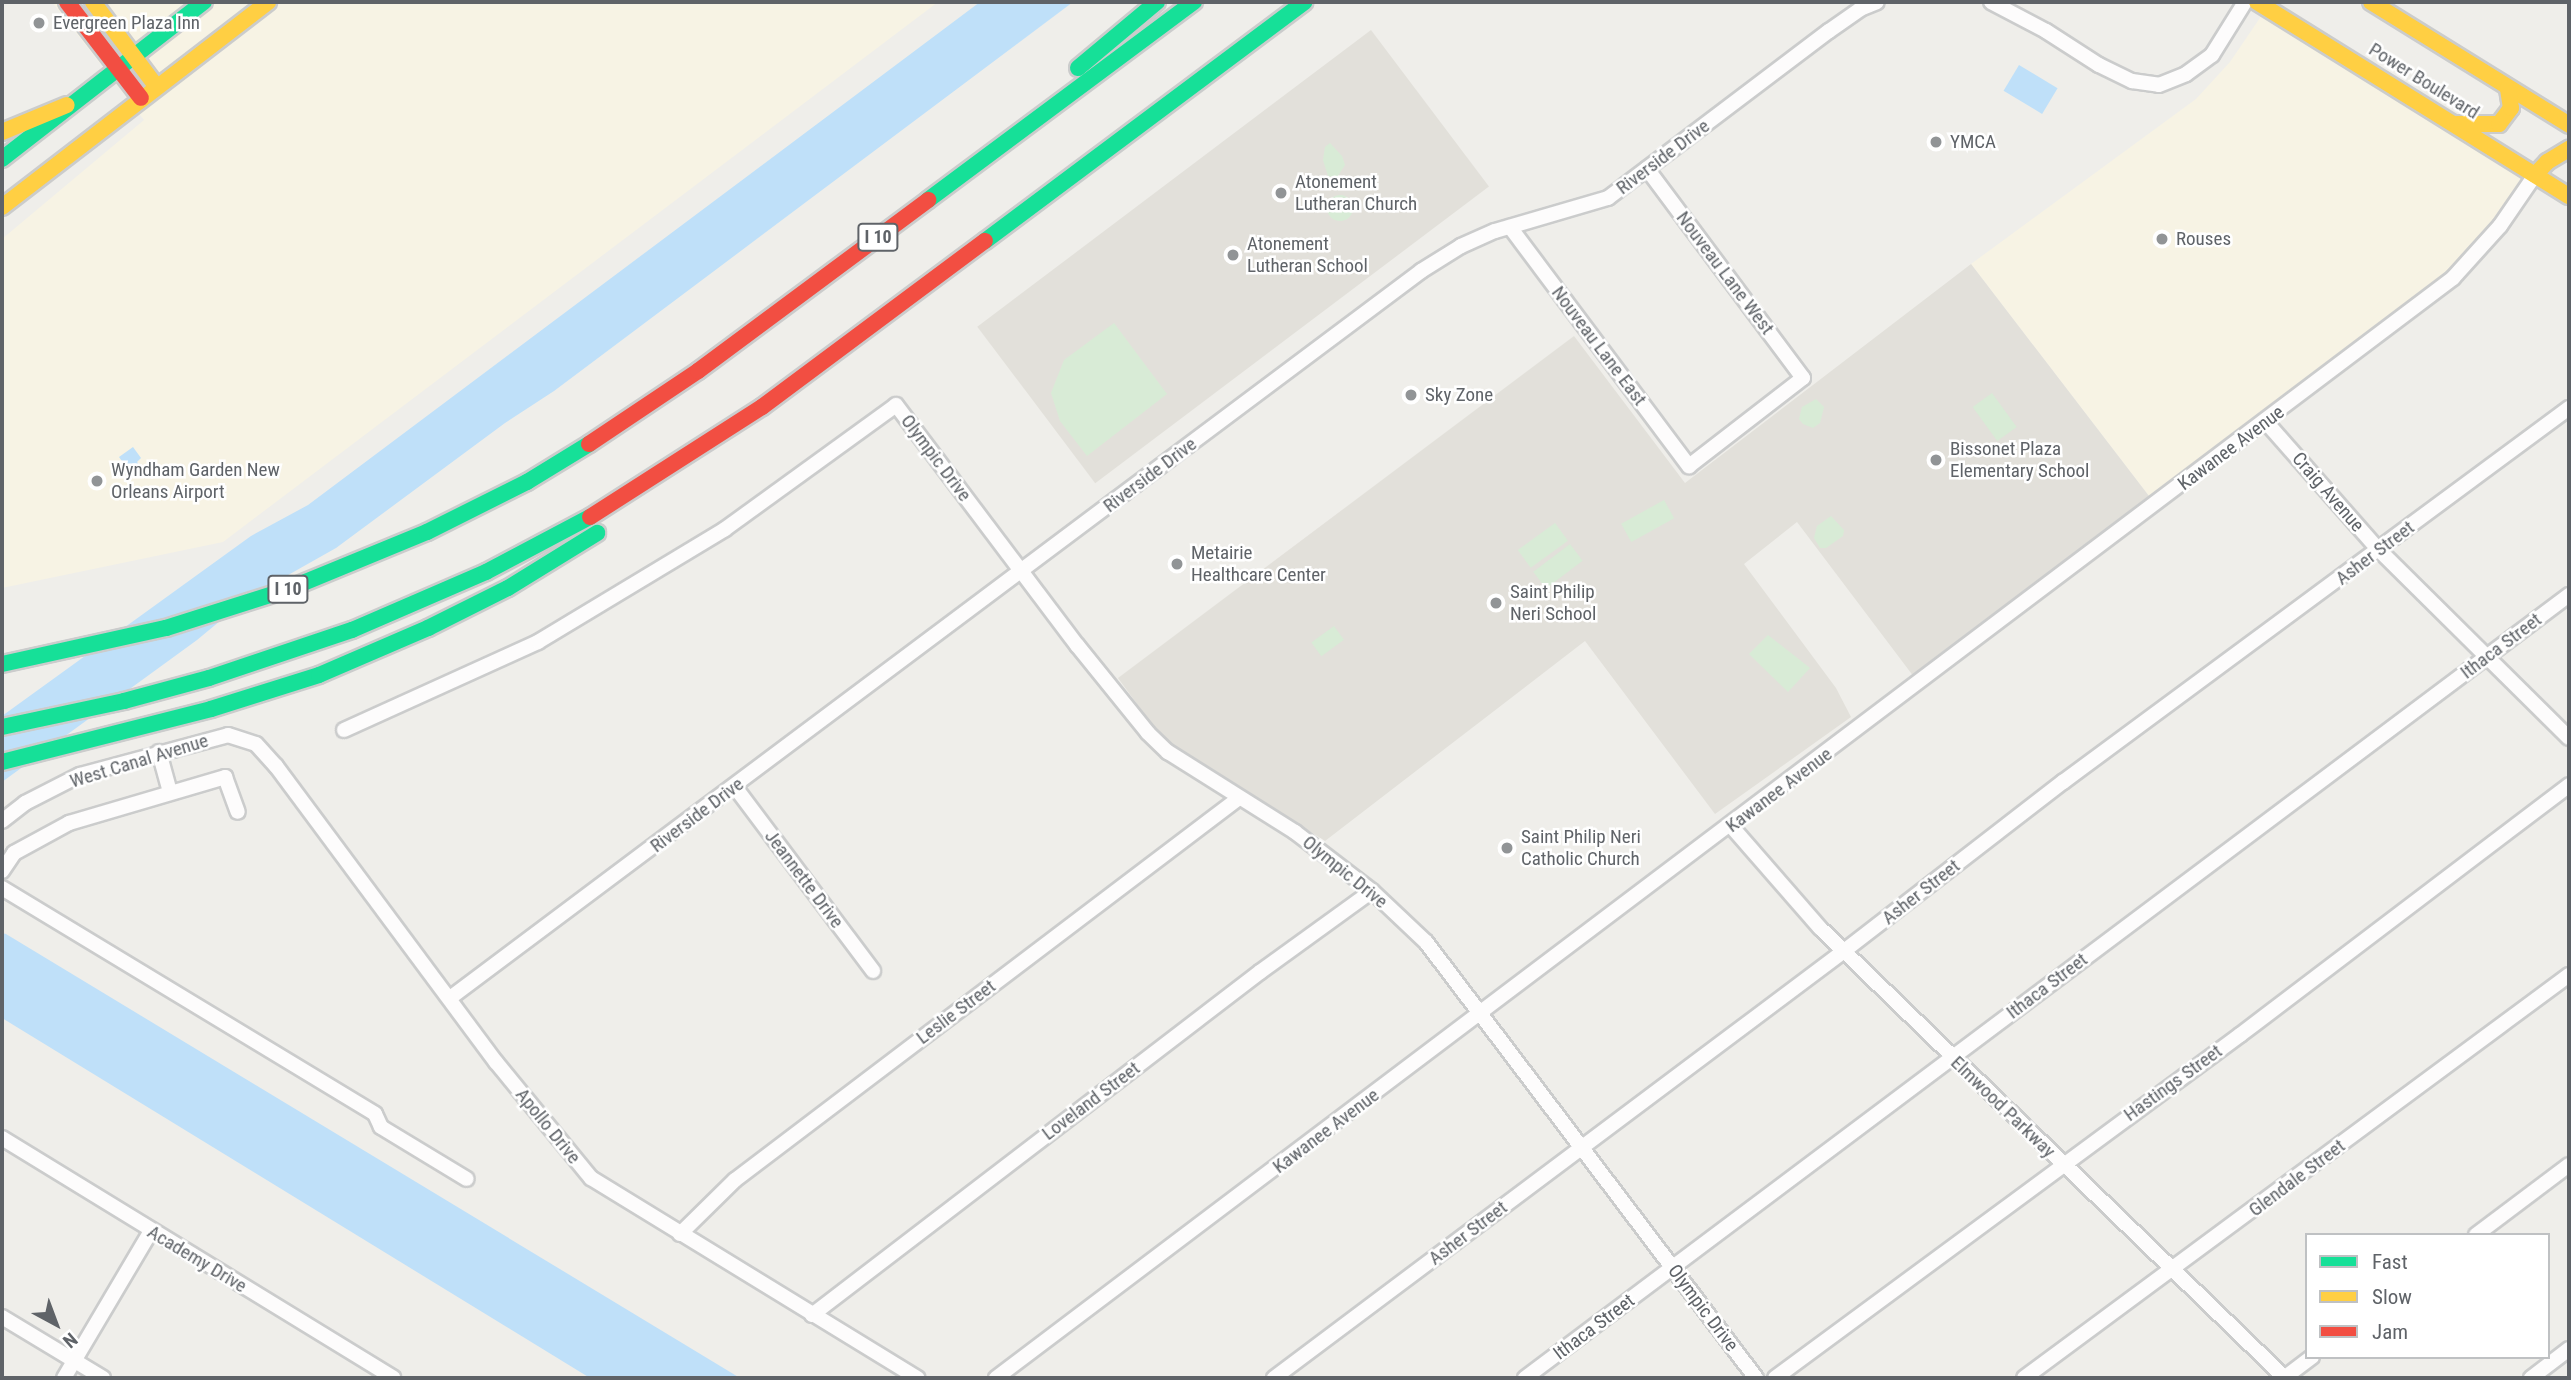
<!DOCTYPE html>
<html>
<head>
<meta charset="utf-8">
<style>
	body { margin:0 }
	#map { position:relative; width:2571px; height:1380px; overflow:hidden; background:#efeeea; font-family:"Roboto Condensed",sans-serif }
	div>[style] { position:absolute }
	.commercial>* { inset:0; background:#f7f3e4 }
	.education>* { inset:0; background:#e2e0da; transform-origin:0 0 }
	.green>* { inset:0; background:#d8ebd6; transform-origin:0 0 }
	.round { border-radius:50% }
	.water>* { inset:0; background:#bfe0f9; transform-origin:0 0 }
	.roads { filter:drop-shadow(2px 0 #cbcccc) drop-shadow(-2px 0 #cbcccc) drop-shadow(0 2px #cbcccc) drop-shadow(0 -2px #cbcccc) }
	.street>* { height:14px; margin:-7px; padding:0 7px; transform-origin:7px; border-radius:7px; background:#fdfcfc }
	.fast>* { height:16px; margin:-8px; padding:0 8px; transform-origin:8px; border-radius:8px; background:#16e098 }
	.slow>* { height:16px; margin:-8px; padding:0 8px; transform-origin:8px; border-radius:8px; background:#ffcf43 }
	.jam>* { height:16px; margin:-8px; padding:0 8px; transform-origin:8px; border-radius:8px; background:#f24e42 }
	.dots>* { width:19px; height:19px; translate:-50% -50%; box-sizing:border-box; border:4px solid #fff; border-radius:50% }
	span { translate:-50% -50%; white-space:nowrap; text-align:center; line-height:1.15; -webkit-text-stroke:5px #fff; paint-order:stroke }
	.shield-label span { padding:2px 5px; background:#fff; border:2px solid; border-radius:5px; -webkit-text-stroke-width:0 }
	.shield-label { font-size:18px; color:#5f6368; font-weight:700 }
	.poi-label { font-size:19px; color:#5f6368 }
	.left { translate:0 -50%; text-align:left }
	.street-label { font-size:19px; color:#5f6368 }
	.frame { position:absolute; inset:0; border:4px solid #5f6368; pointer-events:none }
	.legend { position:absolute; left:2305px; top:1233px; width:245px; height:126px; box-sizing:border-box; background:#fff; border:2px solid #bfc1c3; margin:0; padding:9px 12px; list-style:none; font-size:21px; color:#5f6368 }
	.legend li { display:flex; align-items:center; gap:14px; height:35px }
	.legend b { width:35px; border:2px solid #bfc1c3 }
	.north { position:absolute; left:21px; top:1289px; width:70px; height:70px; -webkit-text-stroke:5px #fff; paint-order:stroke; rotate:139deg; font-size:19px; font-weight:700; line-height:28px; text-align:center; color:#5f6368 }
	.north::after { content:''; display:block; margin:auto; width:24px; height:32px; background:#5f6368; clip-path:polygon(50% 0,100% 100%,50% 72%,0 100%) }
</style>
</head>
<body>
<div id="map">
	<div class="commercial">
		<i style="clip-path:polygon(52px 2px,938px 2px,223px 542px,2px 588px,2px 239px,144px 120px)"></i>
		<i style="clip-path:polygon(2264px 12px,2527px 176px,2501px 214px,2463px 259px,2427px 293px,2152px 500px,1971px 264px,2196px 99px,2230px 62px)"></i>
	</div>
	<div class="education">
		<i style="left:1371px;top:30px;width:196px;height:493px;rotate:53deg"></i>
		<i style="clip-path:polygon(1971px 264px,2152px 500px,1914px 677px,1797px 522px,1744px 564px,1836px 688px,1851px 717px,1715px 814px,1585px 641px,1325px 841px,1162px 738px,1118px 678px,1574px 336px,1685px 483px)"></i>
	</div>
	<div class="green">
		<i style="clip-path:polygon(1330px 143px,1342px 156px,1345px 165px,1336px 179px,1328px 176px,1323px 160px,1325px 147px)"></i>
		<i class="round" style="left:1327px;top:195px;width:26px;height:26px"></i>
		<i style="clip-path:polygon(1114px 323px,1167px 394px,1087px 456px,1060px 421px,1051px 393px,1064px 360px)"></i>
		<i style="left:1992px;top:393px;width:42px;height:24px;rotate:54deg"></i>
		<i style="clip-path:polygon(1816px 399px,1824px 407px,1820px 423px,1813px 428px,1803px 424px,1799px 419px,1802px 407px)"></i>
		<i style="left:1664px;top:500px;width:21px;height:49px;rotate:61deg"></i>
		<i style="clip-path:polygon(1831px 516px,1844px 530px,1843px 536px,1826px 548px,1820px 548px,1814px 538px,1817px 526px)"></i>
		<i style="left:1555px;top:523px;width:22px;height:46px;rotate:54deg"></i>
		<i style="left:1570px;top:544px;width:21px;height:46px;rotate:53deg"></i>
		<i style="left:1334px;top:626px;width:17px;height:28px;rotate:54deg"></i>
		<i style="clip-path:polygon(1768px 635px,1810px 668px,1788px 692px,1749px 654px)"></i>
	</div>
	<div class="water">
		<i style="clip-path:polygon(980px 2px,1073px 2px,554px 391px,505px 423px,336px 548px,249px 597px,197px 640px,2px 782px,2px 716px,251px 536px,308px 505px)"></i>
		<i style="left:2019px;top:65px;width:45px;height:30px;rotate:31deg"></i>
		<i style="clip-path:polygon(133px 447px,141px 458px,137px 462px,144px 471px,134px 478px,119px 457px)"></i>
		<i style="clip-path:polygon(2px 933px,6px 934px,740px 1378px,590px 1378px,2px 1018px)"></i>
	</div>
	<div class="roads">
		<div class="street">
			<i style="left:1991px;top:2px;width:62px;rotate:27.8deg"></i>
			<i style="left:2046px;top:31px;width:63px;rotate:32.7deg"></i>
			<i style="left:2099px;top:65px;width:37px;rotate:26deg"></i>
			<i style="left:2132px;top:81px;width:27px;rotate:8deg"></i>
			<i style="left:2159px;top:85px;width:29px;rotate:-22deg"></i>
			<i style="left:2186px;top:74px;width:32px;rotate:-36deg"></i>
			<i style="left:2212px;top:55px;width:62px;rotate:-58.1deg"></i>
			<i style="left:1510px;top:227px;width:299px;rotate:53.2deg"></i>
			<i style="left:1689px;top:466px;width:144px;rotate:-37.7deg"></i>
			<i style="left:1803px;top:378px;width:261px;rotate:-126.7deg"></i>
			<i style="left:2266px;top:422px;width:171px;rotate:48.6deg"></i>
			<i style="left:2379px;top:550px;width:267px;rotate:44.7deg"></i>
			<i style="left:344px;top:730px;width:213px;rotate:-24.4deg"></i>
			<i style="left:538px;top:642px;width:218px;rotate:-31.1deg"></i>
			<i style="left:725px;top:529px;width:211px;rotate:-35.9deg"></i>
			<i style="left:896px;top:405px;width:301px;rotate:53deg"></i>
			<i style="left:1077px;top:645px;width:113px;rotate:51.1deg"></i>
			<i style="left:1148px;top:733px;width:28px;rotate:44deg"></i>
			<i style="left:1168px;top:752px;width:150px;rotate:32.2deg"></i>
			<i style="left:1295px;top:832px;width:97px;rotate:37.5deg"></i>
			<i style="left:1372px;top:891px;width:74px;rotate:43.4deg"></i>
			<i style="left:1426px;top:942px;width:547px;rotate:52.88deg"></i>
			<i style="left:159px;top:752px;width:41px;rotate:74.6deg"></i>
			<i style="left:735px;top:787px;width:230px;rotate:53.1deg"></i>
			<i style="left:2px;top:821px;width:29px;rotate:-38deg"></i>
			<i style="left:25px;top:803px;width:62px;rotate:-27deg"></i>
			<i style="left:80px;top:775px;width:153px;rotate:-15.1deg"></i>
			<i style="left:228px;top:735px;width:29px;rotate:18deg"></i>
			<i style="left:256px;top:744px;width:30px;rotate:48deg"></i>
			<i style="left:276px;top:766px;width:369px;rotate:53.4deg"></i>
			<i style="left:496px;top:1062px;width:150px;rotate:50.7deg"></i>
			<i style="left:591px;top:1178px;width:383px;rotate:31.5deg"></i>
			<i style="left:1731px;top:826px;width:135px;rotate:48.9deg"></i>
			<i style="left:1820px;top:928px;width:647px;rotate:44.06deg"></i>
			<i style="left:2px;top:871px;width:22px;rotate:-56deg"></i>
			<i style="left:14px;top:853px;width:63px;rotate:-28.6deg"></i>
			<i style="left:69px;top:823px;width:163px;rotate:-16.4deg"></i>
			<i style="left:225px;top:777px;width:37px;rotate:70deg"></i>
			<i style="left:2px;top:888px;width:436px;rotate:31.2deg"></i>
			<i style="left:375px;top:1114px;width:14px;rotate:65deg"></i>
			<i style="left:381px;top:1127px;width:100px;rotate:31.2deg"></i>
			<i style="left:450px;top:998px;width:1213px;rotate:-36.82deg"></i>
			<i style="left:1421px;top:271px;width:47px;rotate:-32deg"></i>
			<i style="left:1461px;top:246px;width:37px;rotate:-24deg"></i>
			<i style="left:1495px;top:231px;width:118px;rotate:-16.3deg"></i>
			<i style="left:1608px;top:198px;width:277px;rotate:-37.1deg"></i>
			<i style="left:1829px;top:31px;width:38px;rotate:-35deg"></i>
			<i style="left:1860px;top:9px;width:18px;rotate:-22deg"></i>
			<i style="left:2px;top:1138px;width:459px;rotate:31.5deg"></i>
			<i style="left:680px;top:1234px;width:77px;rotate:-44.5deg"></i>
			<i style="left:735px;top:1180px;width:632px;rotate:-37.16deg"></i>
			<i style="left:2476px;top:1235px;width:116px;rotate:-37deg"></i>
			<i style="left:812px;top:1315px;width:564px;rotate:-37.44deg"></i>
			<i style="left:1260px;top:972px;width:138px;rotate:-35.9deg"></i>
			<i style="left:2px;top:1317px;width:118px;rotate:31.1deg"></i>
			<i style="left:64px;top:1378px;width:171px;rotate:-59.4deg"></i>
			<i style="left:996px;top:1378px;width:1826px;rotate:-37.05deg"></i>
			<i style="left:2453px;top:278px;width:70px;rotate:-47.9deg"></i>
			<i style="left:2500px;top:226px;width:62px;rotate:-55.5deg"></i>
			<i style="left:1274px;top:1378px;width:712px;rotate:-36.84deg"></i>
			<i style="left:1844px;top:951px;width:277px;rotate:-37.7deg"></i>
			<i style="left:2063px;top:782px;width:629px;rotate:-36.47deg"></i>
			<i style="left:1525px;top:1378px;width:1305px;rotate:-36.87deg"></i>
			<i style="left:1775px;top:1378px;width:578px;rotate:-36.41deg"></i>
			<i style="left:2240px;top:1035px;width:413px;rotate:-37.2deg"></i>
			<i style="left:2024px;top:1378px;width:678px;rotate:-36.48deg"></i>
			<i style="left:2284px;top:1378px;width:35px;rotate:-37deg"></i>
			<i style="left:2531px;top:1378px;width:48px;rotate:-37.3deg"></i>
		</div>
		<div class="fast">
			<i style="left:1078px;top:68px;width:103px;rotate:-39.9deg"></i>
			<i style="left:2px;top:159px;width:256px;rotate:-37.9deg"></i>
			<i style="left:928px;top:200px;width:332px;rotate:-36.7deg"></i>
			<i style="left:985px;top:241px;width:399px;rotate:-36.8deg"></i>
			<i style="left:2px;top:664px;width:168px;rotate:-12.4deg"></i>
			<i style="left:166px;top:628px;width:126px;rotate:-17.6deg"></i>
			<i style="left:286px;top:590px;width:152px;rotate:-22.4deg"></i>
			<i style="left:427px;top:532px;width:112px;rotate:-26.6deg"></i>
			<i style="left:527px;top:482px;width:73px;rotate:-31.5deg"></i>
			<i style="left:2px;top:727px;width:125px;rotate:-12deg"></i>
			<i style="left:124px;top:701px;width:88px;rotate:-15.1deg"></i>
			<i style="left:209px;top:678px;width:151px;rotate:-18.6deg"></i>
			<i style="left:352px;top:630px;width:146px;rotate:-23.4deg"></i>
			<i style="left:486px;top:572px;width:118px;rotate:-27.9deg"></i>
			<i style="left:2px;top:762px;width:216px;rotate:-14.2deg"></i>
			<i style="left:211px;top:709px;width:113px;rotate:-17.5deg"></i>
			<i style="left:319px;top:675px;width:119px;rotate:-23.3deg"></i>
			<i style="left:428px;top:628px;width:89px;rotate:-26.6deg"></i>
			<i style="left:508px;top:588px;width:105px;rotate:-31.7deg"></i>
		</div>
		<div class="slow">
			<i style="left:93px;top:2px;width:105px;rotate:53.1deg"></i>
			<i style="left:2257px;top:2px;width:367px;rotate:31.9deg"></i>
			<i style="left:2371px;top:2px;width:233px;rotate:31.8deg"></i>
			<i style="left:2457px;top:124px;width:42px"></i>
			<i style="left:2499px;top:124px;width:20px;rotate:-53deg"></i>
			<i style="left:2511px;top:108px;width:20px;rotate:-99deg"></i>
			<i style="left:2px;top:132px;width:70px;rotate:-22.6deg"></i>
			<i style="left:2535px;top:175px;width:18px;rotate:-47deg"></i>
			<i style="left:2547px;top:162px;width:26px;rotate:-31deg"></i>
			<i style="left:2px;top:207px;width:336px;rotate:-37.6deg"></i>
		</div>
		<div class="jam">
			<i style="left:67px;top:2px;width:121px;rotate:52.4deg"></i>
			<i style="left:589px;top:444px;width:131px;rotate:-33.8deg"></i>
			<i style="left:698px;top:371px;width:287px;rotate:-36.6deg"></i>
			<i style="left:590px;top:517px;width:204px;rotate:-32.6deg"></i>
			<i style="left:762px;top:407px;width:278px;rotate:-36.7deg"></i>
		</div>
	</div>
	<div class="dots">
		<i style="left:39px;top:23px;background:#919496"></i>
		<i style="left:1936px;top:142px;background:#919496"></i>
		<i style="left:1281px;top:193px;background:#919496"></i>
		<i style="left:2162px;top:239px;background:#919496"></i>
		<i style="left:1233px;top:255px;background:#919496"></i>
		<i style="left:1411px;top:395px;background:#919496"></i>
		<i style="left:1936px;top:460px;background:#919496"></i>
		<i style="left:97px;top:481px;background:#919496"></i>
		<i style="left:1177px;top:564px;background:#919496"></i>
		<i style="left:1496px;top:603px;background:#919496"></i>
		<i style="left:1507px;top:848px;background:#919496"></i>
	</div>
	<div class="shield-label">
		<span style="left:878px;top:237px">I 10</span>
		<span style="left:288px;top:589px">I 10</span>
	</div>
	<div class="poi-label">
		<span class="left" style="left:53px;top:23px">Evergreen Plaza Inn</span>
		<span class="left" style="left:1950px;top:142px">YMCA</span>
		<span class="left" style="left:1295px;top:193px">Atonement<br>Lutheran Church</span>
		<span class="left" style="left:2176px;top:239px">Rouses</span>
		<span class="left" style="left:1247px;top:255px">Atonement<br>Lutheran School</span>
		<span class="left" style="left:1425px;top:395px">Sky Zone</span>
		<span class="left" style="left:1950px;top:460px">Bissonet Plaza<br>Elementary School</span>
		<span class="left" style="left:111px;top:481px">Wyndham Garden New<br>Orleans Airport</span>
		<span class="left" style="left:1191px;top:564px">Metairie<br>Healthcare Center</span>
		<span class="left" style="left:1510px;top:603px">Saint Philip<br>Neri School</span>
		<span class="left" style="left:1521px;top:848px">Saint Philip Neri<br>Catholic Church</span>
	</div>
	<div class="street-label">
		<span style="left:2424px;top:81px;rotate:32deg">Power Boulevard</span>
		<span style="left:1663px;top:157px;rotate:-37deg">Riverside Drive</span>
		<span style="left:1725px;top:273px;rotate:53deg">Nouveau Lane West</span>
		<span style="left:1599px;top:346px;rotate:53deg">Nouveau Lane East</span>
		<span style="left:2231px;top:448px;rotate:-37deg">Kawanee Avenue</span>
		<span style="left:936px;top:458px;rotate:53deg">Olympic Drive</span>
		<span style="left:1150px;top:475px;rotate:-37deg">Riverside Drive</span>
		<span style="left:2328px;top:492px;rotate:49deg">Craig Avenue</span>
		<span style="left:2375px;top:553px;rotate:-37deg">Asher Street</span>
		<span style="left:2501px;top:646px;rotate:-37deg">Ithaca Street</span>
		<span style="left:139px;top:761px;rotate:-17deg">West Canal Avenue</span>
		<span style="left:1779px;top:790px;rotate:-37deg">Kawanee Avenue</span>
		<span style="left:697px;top:815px;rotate:-37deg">Riverside Drive</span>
		<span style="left:1345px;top:872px;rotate:39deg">Olympic Drive</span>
		<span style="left:804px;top:879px;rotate:53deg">Jeannette Drive</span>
		<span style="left:1921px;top:892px;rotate:-38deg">Asher Street</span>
		<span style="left:2047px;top:986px;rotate:-37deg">Ithaca Street</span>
		<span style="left:956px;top:1012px;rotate:-37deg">Leslie Street</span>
		<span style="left:2173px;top:1083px;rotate:-36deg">Hastings Street</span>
		<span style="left:1091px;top:1101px;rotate:-37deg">Loveland Street</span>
		<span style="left:2003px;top:1107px;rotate:44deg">Elmwood Parkway</span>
		<span style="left:548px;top:1126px;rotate:51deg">Apollo Drive</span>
		<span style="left:1326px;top:1131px;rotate:-37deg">Kawanee Avenue</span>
		<span style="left:2297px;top:1178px;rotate:-37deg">Glendale Street</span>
		<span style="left:1468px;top:1233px;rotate:-37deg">Asher Street</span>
		<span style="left:197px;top:1259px;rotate:31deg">Academy Drive</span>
		<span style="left:1703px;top:1308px;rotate:53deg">Olympic Drive</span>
		<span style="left:1594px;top:1327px;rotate:-37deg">Ithaca Street</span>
	</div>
	<div class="frame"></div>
	<ul class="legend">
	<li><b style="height:9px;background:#16e098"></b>Fast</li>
	<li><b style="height:9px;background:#ffcf43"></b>Slow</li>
	<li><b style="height:9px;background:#f24e42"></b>Jam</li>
	</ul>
	<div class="north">N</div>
</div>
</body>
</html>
